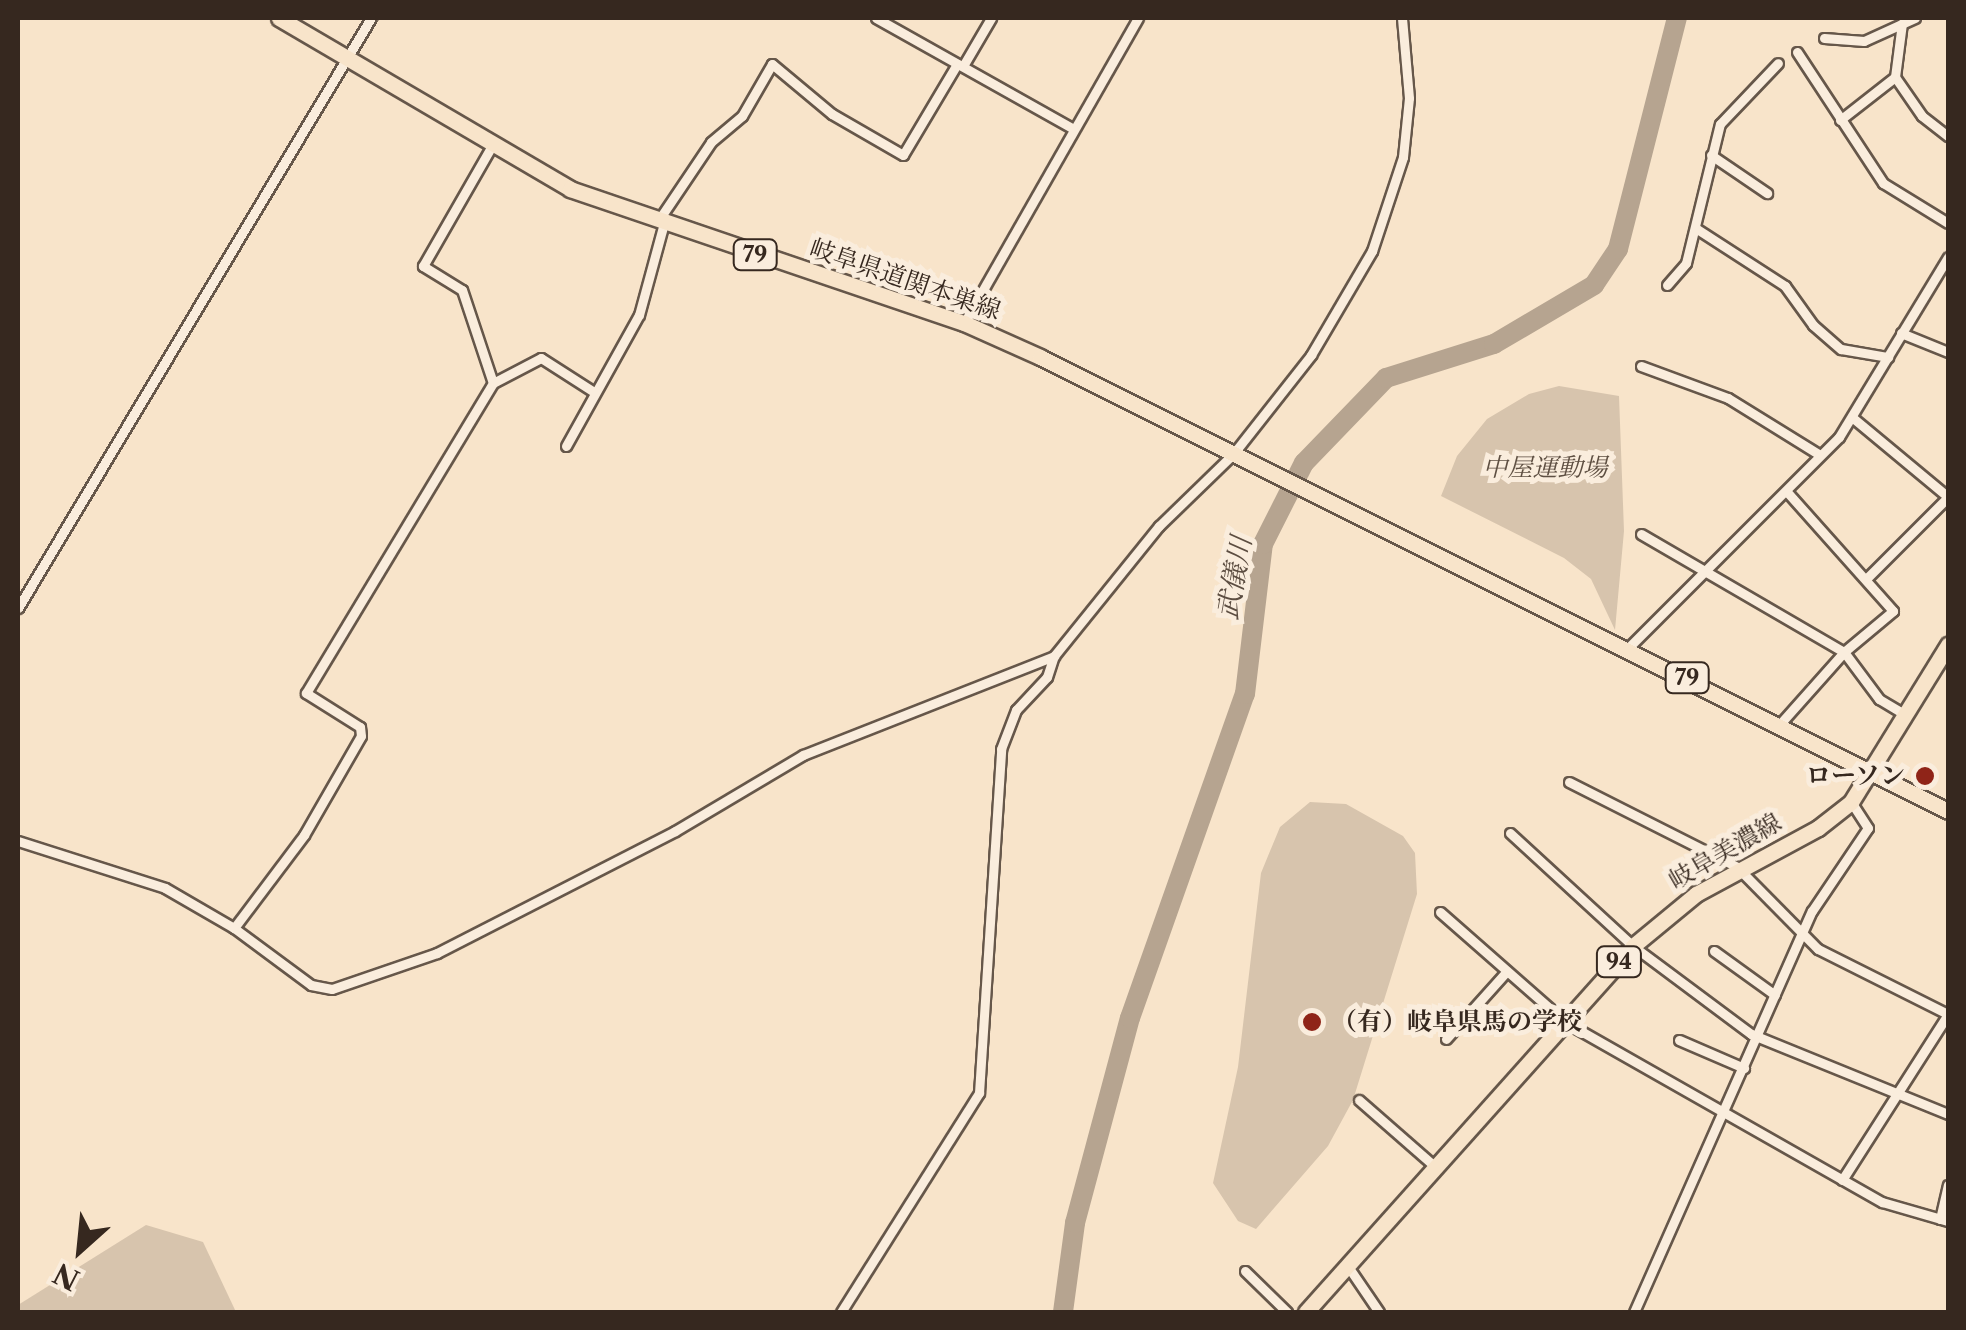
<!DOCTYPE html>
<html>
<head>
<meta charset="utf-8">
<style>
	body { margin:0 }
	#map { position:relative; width:1966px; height:1330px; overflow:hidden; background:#f8e4ca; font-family:"Libre Caslon Text","Noto Serif JP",serif }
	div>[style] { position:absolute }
	.green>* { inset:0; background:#d7c4ad }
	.river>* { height:20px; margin:-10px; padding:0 10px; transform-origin:10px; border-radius:10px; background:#b6a490 }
	.roads { filter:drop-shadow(2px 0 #66574a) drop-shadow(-2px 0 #66574a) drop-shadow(0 2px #66574a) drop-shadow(0 -2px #66574a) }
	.street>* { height:9px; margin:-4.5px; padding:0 4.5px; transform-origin:4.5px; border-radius:4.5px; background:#faeddd }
	.primary>* { height:15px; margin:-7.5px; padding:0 7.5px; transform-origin:7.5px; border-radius:7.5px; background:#f8e4ca }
	.dots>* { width:28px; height:28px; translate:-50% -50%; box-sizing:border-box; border:5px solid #faeddd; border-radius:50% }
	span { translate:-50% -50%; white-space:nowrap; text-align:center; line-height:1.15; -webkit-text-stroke:10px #faeddd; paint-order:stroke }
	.shield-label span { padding:2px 8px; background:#faeddd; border:2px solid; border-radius:8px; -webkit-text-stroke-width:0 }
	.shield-label { font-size:22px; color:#36281f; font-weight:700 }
	.street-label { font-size:25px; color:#36281f }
	.park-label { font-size:25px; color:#5e4f42; font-style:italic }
	.poi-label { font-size:25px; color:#36281f; font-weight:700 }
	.right { translate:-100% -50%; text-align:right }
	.left { translate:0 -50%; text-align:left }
	.water-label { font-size:28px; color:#5c4d41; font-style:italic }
	.frame { position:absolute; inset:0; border:20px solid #36281f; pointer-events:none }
	.north { position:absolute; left:30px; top:1200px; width:100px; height:100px; -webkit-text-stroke:8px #faeddd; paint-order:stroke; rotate:207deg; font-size:28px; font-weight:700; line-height:40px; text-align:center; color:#36281f }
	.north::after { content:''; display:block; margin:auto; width:35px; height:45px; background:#36281f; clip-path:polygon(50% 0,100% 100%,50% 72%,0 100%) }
</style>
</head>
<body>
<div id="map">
	<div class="green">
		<i style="clip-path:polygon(1559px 386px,1619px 396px,1624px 531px,1615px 630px,1591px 579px,1564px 558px,1441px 496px,1457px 456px,1487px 419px,1529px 394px)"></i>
		<i style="clip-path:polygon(1310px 802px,1346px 804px,1403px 836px,1415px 853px,1417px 894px,1353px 1100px,1328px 1146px,1256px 1229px,1238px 1221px,1213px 1183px,1238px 1067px,1261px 873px,1280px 827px)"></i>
		<i style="clip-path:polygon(146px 1225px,203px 1242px,236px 1312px,18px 1312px,18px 1305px)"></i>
	</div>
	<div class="river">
		<i style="left:1063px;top:1312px;width:90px;rotate:-82.3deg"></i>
		<i style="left:1075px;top:1223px;width:212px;rotate:-75deg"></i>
		<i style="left:1130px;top:1018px;width:344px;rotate:-70.5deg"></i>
		<i style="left:1245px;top:694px;width:151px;rotate:-83.2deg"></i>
		<i style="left:1263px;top:544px;width:91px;rotate:-63.2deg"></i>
		<i style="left:1304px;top:463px;width:118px;rotate:-46deg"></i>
		<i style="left:1386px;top:378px;width:113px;rotate:-17.5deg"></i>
		<i style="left:1494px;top:344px;width:116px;rotate:-30.5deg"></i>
		<i style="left:1594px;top:285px;width:43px;rotate:-56.3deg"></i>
		<i style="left:1618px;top:249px;width:238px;rotate:-75.7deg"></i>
	</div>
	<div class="roads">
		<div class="street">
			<i style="left:876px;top:18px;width:227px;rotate:29.3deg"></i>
			<i style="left:1824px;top:38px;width:40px;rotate:4.3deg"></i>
			<i style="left:1864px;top:41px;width:56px;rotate:-24.3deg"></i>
			<i style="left:1797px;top:52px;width:157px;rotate:56.7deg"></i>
			<i style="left:1883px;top:183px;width:76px;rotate:31.6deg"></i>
			<i style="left:963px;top:66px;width:56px;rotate:-59.7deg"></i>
			<i style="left:1895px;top:77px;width:54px;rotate:-82.6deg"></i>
			<i style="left:1840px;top:120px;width:70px;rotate:-38deg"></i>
			<i style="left:1895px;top:77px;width:47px;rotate:55.3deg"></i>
			<i style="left:1922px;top:116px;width:33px;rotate:38deg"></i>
			<i style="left:1711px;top:155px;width:68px;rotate:34.2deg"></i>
			<i style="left:658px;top:221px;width:95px;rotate:-56.1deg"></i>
			<i style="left:711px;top:142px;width:40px;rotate:-40deg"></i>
			<i style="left:742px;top:116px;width:60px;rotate:-60deg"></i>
			<i style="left:772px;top:64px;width:78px;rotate:39.8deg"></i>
			<i style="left:832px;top:114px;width:82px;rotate:30deg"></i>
			<i style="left:903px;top:155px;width:106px;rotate:-59.3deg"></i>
			<i style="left:1697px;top:229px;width:105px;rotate:32.9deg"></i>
			<i style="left:1785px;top:286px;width:48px;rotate:54.3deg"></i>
			<i style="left:1813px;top:325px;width:37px;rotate:41deg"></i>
			<i style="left:1841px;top:349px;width:48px;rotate:9.7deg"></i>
			<i style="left:1667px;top:285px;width:29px;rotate:-49deg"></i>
			<i style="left:1686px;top:263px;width:143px;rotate:-76.3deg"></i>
			<i style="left:1720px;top:124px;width:84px;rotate:-46.4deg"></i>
			<i style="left:964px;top:323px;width:351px;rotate:-60.3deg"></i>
			<i style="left:1901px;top:333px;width:51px;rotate:22deg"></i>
			<i style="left:1641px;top:366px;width:93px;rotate:20.2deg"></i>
			<i style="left:1728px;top:398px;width:108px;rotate:31.8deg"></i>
			<i style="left:493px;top:383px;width:54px;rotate:-27.5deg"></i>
			<i style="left:541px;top:358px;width:63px;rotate:32.7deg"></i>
			<i style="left:1853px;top:418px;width:124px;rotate:39.7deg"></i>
			<i style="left:566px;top:446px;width:150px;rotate:-60.9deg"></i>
			<i style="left:639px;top:315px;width:95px;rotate:-74.8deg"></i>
			<i style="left:1788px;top:493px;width:158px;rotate:48.3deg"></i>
			<i style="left:1893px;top:611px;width:64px;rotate:140.1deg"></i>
			<i style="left:1844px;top:652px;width:59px;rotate:53.3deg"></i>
			<i style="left:1879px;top:699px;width:31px;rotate:31deg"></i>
			<i style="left:1641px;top:534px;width:235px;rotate:30.2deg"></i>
			<i style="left:1844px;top:652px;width:98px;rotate:131.7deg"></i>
			<i style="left:1866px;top:579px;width:116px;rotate:-45deg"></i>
			<i style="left:18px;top:608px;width:688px;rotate:-59.11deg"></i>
			<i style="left:1627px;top:649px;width:300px;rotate:-45deg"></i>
			<i style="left:1839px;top:437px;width:210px;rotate:-58.8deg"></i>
			<i style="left:1569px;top:782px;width:188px;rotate:26.8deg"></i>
			<i style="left:1737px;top:867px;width:115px;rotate:45.4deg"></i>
			<i style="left:1818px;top:949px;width:145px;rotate:26.6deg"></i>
			<i style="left:1510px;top:833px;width:167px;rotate:42.6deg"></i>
			<i style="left:1633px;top:946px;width:147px;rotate:36.7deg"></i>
			<i style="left:1751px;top:1034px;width:213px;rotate:22.1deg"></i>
			<i style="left:18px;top:841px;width:154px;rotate:17.7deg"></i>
			<i style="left:165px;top:888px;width:80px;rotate:30.1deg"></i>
			<i style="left:234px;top:928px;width:96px;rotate:36.5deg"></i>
			<i style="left:311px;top:985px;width:21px;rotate:11deg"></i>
			<i style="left:332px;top:989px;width:111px;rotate:-18.9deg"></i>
			<i style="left:437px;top:953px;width:267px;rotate:-27.1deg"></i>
			<i style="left:675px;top:831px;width:149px;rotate:-30.7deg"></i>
			<i style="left:803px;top:755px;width:270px;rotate:-21.5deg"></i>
			<i style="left:1054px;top:656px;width:167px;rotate:-51.1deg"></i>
			<i style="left:1159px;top:526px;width:105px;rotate:-44.2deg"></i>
			<i style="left:1234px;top:453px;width:125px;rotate:-51.8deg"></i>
			<i style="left:1311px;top:355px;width:121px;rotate:-59.6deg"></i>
			<i style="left:1372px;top:251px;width:99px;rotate:-71.7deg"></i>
			<i style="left:1403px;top:157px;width:59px;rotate:-84.2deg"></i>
			<i style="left:1409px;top:98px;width:80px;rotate:-95deg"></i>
			<i style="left:1440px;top:912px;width:167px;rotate:41.3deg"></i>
			<i style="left:1565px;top:1022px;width:365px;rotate:29.6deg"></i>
			<i style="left:1882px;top:1202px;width:69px;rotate:16.1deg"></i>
			<i style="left:234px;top:928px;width:116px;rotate:-53deg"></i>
			<i style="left:304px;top:835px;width:114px;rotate:-60.1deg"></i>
			<i style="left:361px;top:736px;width:9px;rotate:-96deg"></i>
			<i style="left:360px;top:727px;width:64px;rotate:-147.8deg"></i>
			<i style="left:306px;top:693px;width:362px;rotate:-58.9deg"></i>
			<i style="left:493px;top:383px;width:98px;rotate:-108.4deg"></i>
			<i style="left:462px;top:290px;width:46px;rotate:-148.4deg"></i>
			<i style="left:423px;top:266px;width:141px;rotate:-60.2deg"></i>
			<i style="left:1714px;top:951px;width:75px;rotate:35.8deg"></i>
			<i style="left:1446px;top:1039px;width:91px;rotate:-48.1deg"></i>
			<i style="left:1679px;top:1040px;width:71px;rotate:23.3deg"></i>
			<i style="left:1359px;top:1100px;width:97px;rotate:41.2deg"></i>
			<i style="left:1842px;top:1180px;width:197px;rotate:-57.4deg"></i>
			<i style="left:1940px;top:1219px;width:35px;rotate:-77deg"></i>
			<i style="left:1347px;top:1265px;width:57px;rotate:55.8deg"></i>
			<i style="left:1245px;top:1271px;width:59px;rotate:44.3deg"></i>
			<i style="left:841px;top:1312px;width:259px;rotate:-57.8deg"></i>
			<i style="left:979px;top:1093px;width:345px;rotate:-86.3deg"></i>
			<i style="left:1001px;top:749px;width:42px;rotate:-69deg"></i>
			<i style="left:1016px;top:710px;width:45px;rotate:-46.8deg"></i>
			<i style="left:1047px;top:677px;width:22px;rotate:-72deg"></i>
			<i style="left:1634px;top:1312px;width:439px;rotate:-66.1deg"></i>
			<i style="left:1812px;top:911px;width:100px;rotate:-56deg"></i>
			<i style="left:1868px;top:828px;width:31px;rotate:-123deg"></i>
		</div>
		<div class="primary">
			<i style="left:279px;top:18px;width:338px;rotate:30.4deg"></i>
			<i style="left:570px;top:189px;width:416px;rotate:18.8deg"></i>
			<i style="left:964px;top:323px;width:83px;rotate:24.1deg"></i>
			<i style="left:1040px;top:357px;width:1015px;rotate:26.57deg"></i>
			<i style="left:1306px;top:1312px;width:491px;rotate:-48.2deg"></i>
			<i style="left:1633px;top:946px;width:82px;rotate:-39.5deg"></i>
			<i style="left:1696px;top:894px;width:139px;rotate:-28.4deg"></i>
			<i style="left:1818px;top:828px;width:42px;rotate:-38.2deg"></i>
			<i style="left:1851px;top:802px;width:185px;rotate:-58.3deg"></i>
		</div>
	</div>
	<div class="dots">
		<i style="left:1925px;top:776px;background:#8f2418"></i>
		<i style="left:1312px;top:1022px;background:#8f2418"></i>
	</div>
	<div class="shield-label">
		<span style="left:755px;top:255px">79</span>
		<span style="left:1687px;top:678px">79</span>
		<span style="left:1619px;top:962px">94</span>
	</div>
	<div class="street-label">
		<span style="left:905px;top:280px;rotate:19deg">岐阜県道関本巣線</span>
		<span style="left:1725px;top:852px;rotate:-30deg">岐阜美濃線</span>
	</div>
	<div class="park-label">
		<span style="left:1545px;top:468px">中屋運動場</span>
	</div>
	<div class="poi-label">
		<span class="right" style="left:1905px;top:776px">ローソン</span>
		<span class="left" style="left:1332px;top:1022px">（有）岐阜県馬の学校</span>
	</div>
	<div class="water-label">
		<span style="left:1234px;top:578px;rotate:-80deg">武儀川</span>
	</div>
	<div class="frame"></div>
	<div class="north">N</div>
</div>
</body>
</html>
